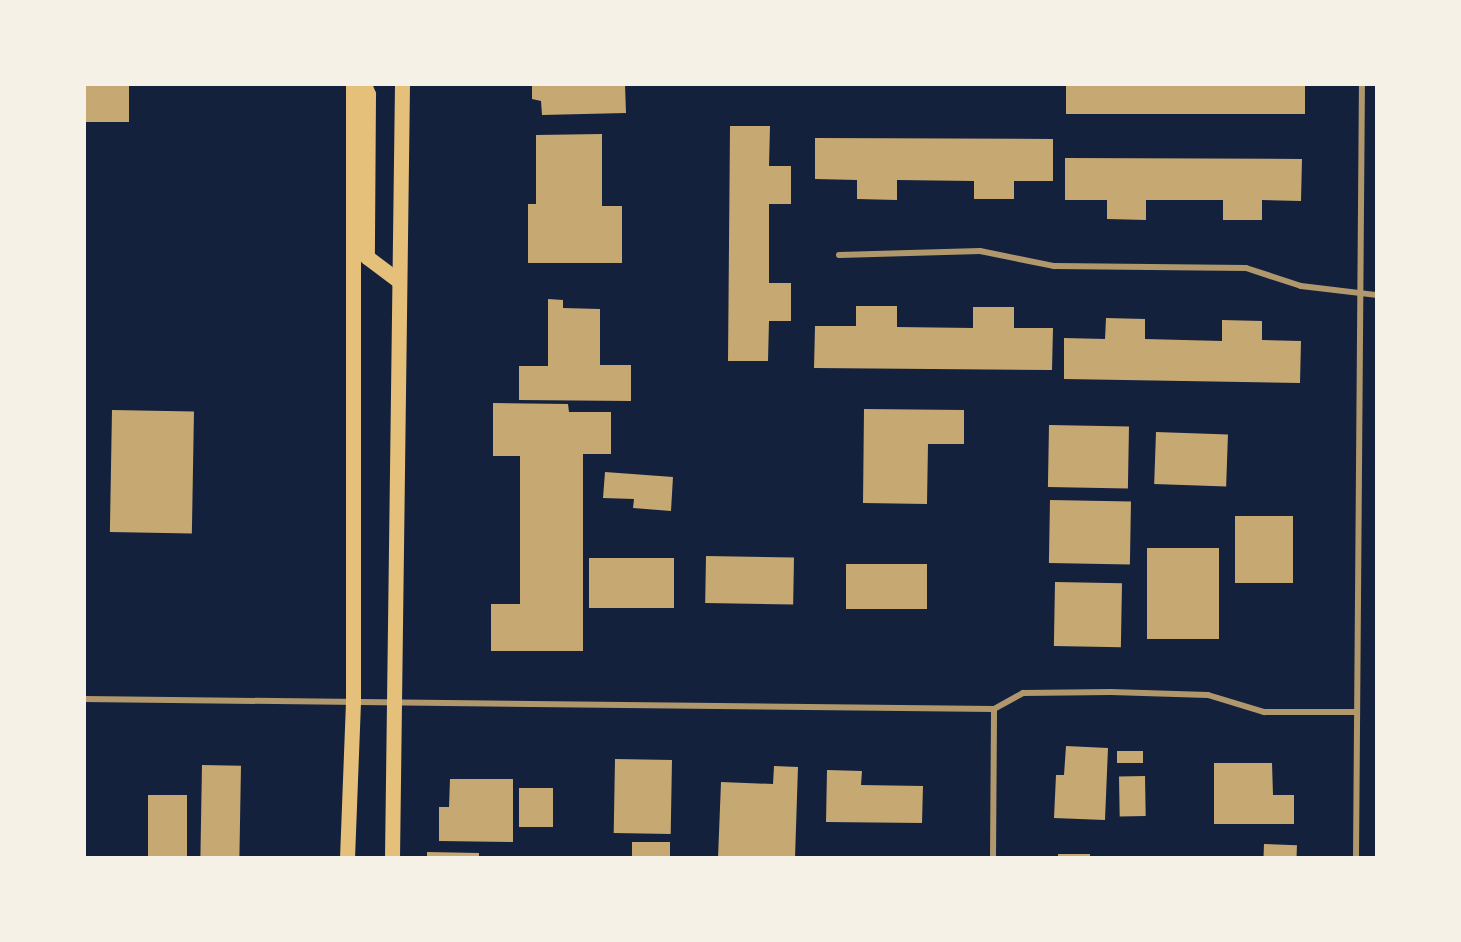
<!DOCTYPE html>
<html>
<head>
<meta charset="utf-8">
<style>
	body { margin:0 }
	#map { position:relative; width:1461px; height:942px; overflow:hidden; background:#14213d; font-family:"Sofia Sans Condensed",sans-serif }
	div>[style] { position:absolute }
	.building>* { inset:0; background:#c6a872; transform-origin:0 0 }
	.minor>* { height:6px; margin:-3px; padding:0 3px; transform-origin:3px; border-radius:3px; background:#b1986c }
	.primary>* { height:15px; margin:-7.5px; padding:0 7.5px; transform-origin:7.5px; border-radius:7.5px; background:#e5c07b }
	span { translate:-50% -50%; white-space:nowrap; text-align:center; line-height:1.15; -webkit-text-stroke:6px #f6f1e7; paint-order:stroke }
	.frame { position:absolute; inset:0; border:86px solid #f6f1e7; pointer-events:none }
</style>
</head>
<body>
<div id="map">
	<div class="building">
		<i style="left:84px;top:84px;width:45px;height:38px"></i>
		<i style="clip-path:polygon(532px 84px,625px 84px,626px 113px,542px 115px,541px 101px,532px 99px)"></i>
		<i style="left:1066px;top:84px;width:239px;height:30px"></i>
		<i style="clip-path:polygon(730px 126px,770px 126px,769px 166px,791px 166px,791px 204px,769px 204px,769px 283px,791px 283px,791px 321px,769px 321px,768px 361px,728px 361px)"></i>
		<i style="clip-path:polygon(602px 134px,602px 206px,622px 206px,622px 263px,528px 263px,528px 204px,536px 204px,536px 135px)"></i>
		<i style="clip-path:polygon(815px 138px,1053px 139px,1053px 181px,1014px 181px,1014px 199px,974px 199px,974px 181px,897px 180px,897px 200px,857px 199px,857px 180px,815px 179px)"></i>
		<i style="clip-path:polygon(1065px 158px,1302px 159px,1301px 201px,1262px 200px,1262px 220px,1223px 220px,1223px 200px,1146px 200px,1146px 220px,1107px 219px,1107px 200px,1065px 200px)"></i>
		<i style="clip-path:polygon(548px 299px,563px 300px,563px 308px,600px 309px,600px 365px,631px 365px,631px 401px,519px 400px,519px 366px,548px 366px)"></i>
		<i style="clip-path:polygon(856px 306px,897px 306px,897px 327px,973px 328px,973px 307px,1014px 307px,1014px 328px,1053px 328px,1052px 370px,814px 368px,815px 326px,856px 326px)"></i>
		<i style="clip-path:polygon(1106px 318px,1145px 319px,1145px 339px,1222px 341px,1222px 320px,1262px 321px,1262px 340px,1301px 341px,1300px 383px,1064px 379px,1064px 338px,1105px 339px)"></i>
		<i style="clip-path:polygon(493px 403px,568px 404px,569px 412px,611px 412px,611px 454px,583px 454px,583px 651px,491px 651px,491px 604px,520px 604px,520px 456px,493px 456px)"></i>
		<i style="clip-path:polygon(864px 409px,964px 410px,964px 444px,928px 444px,927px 504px,863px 503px)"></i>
		<i style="left:112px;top:410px;width:82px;height:122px;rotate:1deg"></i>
		<i style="left:1049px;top:425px;width:80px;height:62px;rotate:1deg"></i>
		<i style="left:1156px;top:432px;width:72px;height:52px;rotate:2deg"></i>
		<i style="clip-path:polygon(605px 472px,673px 477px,671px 511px,633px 508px,634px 499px,603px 498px)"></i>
		<i style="left:1050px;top:500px;width:81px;height:63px;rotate:1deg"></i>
		<i style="left:1235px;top:516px;width:58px;height:67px"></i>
		<i style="left:1147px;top:548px;width:72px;height:91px"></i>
		<i style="left:706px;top:556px;width:88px;height:47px;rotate:1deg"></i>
		<i style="left:674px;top:558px;width:50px;height:85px;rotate:90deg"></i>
		<i style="left:846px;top:564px;width:81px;height:45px"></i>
		<i style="left:1055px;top:582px;width:67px;height:64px;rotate:1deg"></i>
		<i style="clip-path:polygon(1066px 746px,1108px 748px,1105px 820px,1054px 818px,1056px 775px,1064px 775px)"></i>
		<i style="left:1117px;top:751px;width:26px;height:12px"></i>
		<i style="left:615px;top:759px;width:57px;height:74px;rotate:1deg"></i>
		<i style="clip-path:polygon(1214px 763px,1272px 763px,1273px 795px,1294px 795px,1294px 824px,1214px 824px)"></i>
		<i style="left:202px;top:765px;width:39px;height:93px;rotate:1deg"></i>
		<i style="clip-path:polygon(774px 766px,798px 767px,795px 858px,718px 858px,721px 782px,773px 784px)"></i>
		<i style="clip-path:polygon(827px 770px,862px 771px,861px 785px,923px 786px,922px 823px,826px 822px)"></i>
		<i style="left:1145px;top:776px;width:40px;height:26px;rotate:89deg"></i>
		<i style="clip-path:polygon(450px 779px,513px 779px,513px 842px,439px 841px,439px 807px,449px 807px)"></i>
		<i style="left:519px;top:788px;width:34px;height:39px"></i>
		<i style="left:148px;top:795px;width:39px;height:63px"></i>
		<i style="left:670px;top:842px;width:16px;height:38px;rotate:90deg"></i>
		<i style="left:1264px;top:844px;width:33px;height:14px;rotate:2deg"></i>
		<i style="clip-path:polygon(427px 852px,479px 853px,479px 858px,427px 858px)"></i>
		<i style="left:1058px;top:854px;width:32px;height:4px"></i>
	</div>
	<div class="minor">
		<i style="left:839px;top:255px;width:141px;rotate:-1.6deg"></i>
		<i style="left:980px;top:251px;width:76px;rotate:11.5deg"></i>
		<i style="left:1054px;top:266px;width:192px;rotate:0.6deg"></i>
		<i style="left:1246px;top:268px;width:58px;rotate:18.1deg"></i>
		<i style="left:1301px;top:286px;width:77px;rotate:6.8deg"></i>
		<i style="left:84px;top:699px;width:910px;rotate:0.63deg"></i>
		<i style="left:994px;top:709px;width:33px;rotate:-29deg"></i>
		<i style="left:1023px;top:693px;width:88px;rotate:-0.7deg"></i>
		<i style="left:1111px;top:692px;width:97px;rotate:1.8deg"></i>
		<i style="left:1208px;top:695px;width:59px;rotate:16.9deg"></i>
		<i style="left:1264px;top:712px;width:93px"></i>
		<i style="left:993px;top:858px;width:149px;rotate:-89.6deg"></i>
		<i style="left:1356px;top:858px;width:774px;rotate:-89.56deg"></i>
	</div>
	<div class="primary">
		<i style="left:364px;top:84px;width:11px;rotate:68deg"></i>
		<i style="left:368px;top:94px;width:163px;rotate:90.4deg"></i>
		<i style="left:367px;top:257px;width:40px;rotate:37deg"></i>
		<i style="left:347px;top:858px;width:157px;rotate:-87.8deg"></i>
		<i style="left:353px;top:701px;width:617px;rotate:-90deg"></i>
		<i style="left:392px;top:858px;width:774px;rotate:-89.26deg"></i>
	</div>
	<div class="frame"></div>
</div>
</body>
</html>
